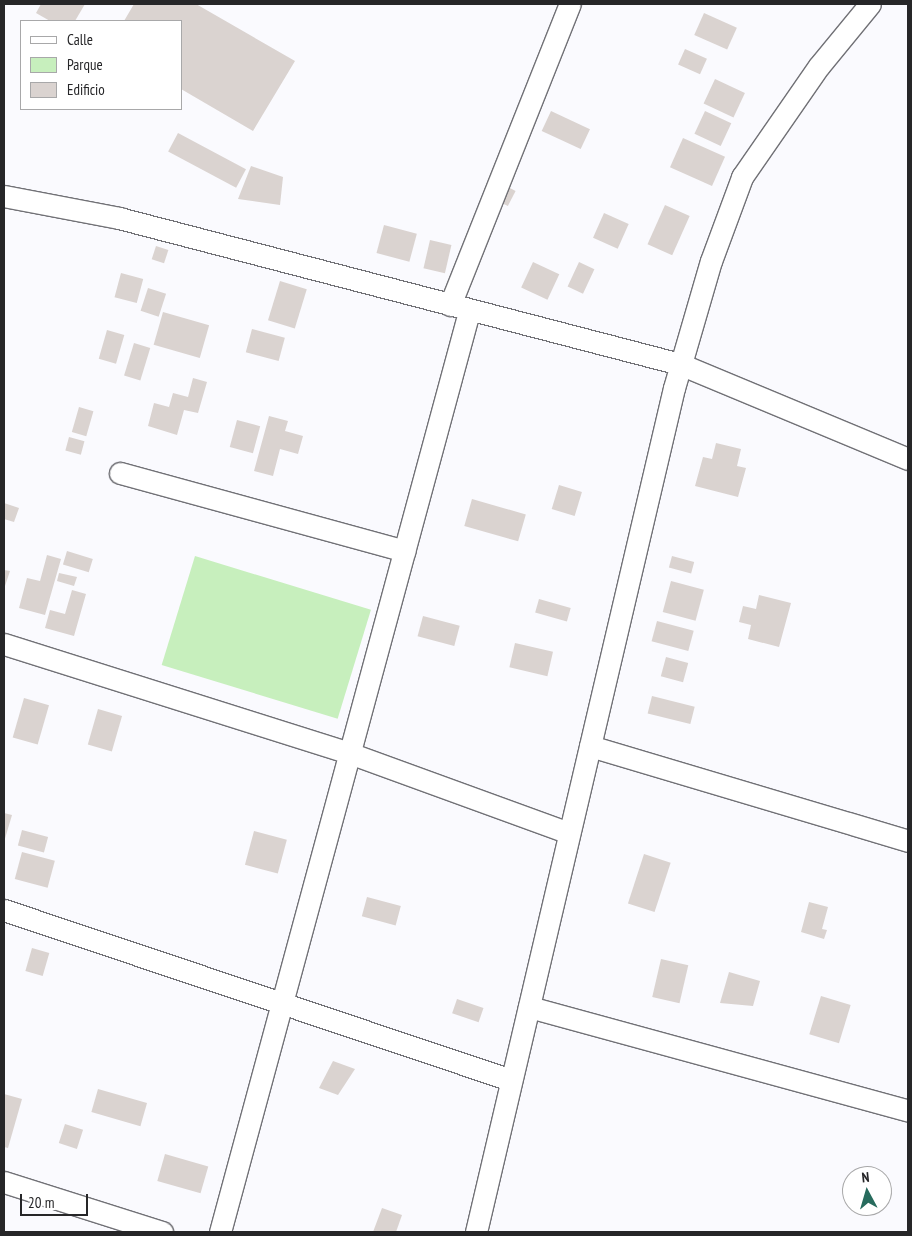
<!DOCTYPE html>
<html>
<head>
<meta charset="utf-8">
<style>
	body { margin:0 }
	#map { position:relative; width:912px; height:1236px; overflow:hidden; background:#fafafe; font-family:"PT Sans Narrow",sans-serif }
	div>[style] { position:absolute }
	.green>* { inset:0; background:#c7efbd; transform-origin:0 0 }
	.building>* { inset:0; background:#dad3d0; transform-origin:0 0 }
	.roads { filter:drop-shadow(1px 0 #717176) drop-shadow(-1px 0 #717176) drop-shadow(0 1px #717176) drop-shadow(0 -1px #717176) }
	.minor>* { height:21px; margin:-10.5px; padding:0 10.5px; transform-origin:10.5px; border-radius:10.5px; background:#fff }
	span { translate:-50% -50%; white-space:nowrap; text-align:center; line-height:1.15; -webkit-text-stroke:4px #fff; paint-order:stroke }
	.frame { position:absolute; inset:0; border:5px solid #262628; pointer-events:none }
	.legend { position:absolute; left:20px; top:20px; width:162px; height:90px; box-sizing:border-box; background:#fff; border:1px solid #a8a8a9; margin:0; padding:6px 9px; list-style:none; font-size:15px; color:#262628 }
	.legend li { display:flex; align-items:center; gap:10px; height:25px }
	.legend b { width:25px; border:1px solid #a8a8a9 }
	.north { position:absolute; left:842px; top:1166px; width:50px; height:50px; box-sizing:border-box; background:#fff; border:1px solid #a8a8a9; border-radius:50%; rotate:354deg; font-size:14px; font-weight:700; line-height:20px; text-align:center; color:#262628 }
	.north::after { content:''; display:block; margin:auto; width:18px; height:22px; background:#276b5d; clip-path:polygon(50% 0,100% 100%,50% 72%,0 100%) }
	.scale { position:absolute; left:20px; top:1194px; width:68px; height:22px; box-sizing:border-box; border:2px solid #262628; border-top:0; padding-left:6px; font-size:15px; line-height:18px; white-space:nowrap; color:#262628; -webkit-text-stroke:4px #fff; paint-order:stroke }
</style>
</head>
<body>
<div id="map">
	<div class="green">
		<i style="left:195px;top:556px;width:184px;height:114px;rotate:17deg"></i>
	</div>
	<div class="building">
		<i style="clip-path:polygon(41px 4px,85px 4px,75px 21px,50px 21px,36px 13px)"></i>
		<i style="clip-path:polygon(134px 4px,196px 4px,295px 61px,253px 131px,181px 89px,181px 21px,124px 21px)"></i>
		<i style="left:704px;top:13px;width:36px;height:24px;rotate:24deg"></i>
		<i style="left:685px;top:49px;width:24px;height:17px;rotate:24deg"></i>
		<i style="left:715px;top:79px;width:33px;height:27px;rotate:25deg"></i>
		<i style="left:551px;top:111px;width:43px;height:22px;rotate:25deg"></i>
		<i style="left:705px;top:111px;width:29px;height:25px;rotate:25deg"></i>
		<i style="left:178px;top:133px;width:77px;height:21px;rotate:28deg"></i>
		<i style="left:683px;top:138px;width:46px;height:32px;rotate:24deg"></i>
		<i style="clip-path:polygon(251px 166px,283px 177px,280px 205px,238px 199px)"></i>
		<i style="left:504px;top:185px;width:13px;height:17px;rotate:27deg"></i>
		<i style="left:665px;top:205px;width:27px;height:43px;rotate:24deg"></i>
		<i style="left:604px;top:213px;width:27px;height:27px;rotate:24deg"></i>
		<i style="left:384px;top:225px;width:34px;height:29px;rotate:15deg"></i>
		<i style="left:430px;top:240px;width:22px;height:29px;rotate:13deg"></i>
		<i style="left:156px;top:246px;width:13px;height:14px;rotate:18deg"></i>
		<i style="left:533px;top:262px;width:29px;height:28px;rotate:25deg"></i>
		<i style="left:579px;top:262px;width:17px;height:27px;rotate:25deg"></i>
		<i style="left:121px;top:273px;width:23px;height:25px;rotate:15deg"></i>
		<i style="left:280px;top:281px;width:28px;height:41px;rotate:17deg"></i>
		<i style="left:148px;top:288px;width:19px;height:24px;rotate:18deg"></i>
		<i style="left:163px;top:312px;width:48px;height:34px;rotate:16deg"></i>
		<i style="left:252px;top:329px;width:34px;height:24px;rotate:15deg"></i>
		<i style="left:107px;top:330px;width:18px;height:30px;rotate:16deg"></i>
		<i style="left:134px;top:343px;width:17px;height:34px;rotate:17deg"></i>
		<i style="clip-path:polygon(193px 378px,207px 382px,198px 413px,184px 410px,177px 435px,148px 426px,154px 403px,169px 407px,173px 393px,188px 397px)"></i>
		<i style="left:79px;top:407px;width:15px;height:26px;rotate:16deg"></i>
		<i style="clip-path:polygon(269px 416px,288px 421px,285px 431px,303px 436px,298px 454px,280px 449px,273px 476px,254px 471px)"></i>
		<i style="left:237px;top:420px;width:24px;height:28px;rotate:15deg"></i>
		<i style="left:69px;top:437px;width:16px;height:14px;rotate:15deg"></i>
		<i style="clip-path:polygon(716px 443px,741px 449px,737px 466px,746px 468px,738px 497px,695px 486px,703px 457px,712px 459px)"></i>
		<i style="left:559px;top:485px;width:24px;height:25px;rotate:17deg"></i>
		<i style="left:472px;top:499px;width:56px;height:28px;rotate:16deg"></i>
		<i style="clip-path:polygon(4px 503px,19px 508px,14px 522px,4px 519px)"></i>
		<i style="left:67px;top:551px;width:27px;height:14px;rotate:17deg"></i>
		<i style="clip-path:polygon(47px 555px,61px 559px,45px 615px,19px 608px,27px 578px,40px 581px)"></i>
		<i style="left:672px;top:556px;width:23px;height:12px;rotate:15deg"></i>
		<i style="clip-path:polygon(4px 570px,10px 571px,4px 589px)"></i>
		<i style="clip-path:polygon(59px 573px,77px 577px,74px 586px,57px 581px)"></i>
		<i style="left:671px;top:581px;width:34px;height:32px;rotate:15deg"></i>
		<i style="clip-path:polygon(72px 590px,86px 594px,74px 636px,45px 628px,50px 610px,65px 614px)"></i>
		<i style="clip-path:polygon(759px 595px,791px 603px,779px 647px,748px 639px,751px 625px,739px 622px,743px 606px,756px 609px)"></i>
		<i style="left:539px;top:599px;width:33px;height:14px;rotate:16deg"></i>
		<i style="left:423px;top:616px;width:38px;height:21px;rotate:15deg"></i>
		<i style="left:657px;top:621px;width:38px;height:21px;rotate:15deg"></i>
		<i style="left:515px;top:643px;width:39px;height:25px;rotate:13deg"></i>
		<i style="left:666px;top:657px;width:23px;height:20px;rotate:15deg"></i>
		<i style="left:652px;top:696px;width:44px;height:18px;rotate:14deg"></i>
		<i style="left:24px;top:698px;width:26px;height:41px;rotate:16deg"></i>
		<i style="left:98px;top:709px;width:25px;height:37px;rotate:16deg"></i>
		<i style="clip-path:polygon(4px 813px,12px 815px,4px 842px)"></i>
		<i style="left:22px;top:830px;width:27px;height:16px;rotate:15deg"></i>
		<i style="left:254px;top:831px;width:34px;height:35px;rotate:15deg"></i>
		<i style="left:22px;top:852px;width:34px;height:28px;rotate:15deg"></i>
		<i style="left:644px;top:854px;width:28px;height:52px;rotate:18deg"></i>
		<i style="left:367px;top:897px;width:35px;height:20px;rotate:15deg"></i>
		<i style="clip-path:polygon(809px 902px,828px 907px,822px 929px,827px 930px,824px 939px,801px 932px)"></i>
		<i style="left:32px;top:948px;width:18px;height:24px;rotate:16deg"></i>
		<i style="left:661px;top:959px;width:28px;height:39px;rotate:13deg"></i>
		<i style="clip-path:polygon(729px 972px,760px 981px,753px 1006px,720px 1003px)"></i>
		<i style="left:821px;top:996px;width:31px;height:40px;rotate:17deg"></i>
		<i style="left:457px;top:999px;width:28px;height:15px;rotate:19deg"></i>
		<i style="clip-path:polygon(333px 1061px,355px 1069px,338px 1095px,319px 1088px)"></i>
		<i style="left:98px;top:1089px;width:51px;height:24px;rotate:16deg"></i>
		<i style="clip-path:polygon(4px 1094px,22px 1099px,8px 1148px,4px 1147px)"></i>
		<i style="left:65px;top:1124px;width:19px;height:20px;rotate:18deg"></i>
		<i style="left:165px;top:1154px;width:45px;height:28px;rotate:16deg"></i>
		<i style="clip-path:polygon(382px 1208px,402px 1215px,396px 1232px,373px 1232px)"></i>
	</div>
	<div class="roads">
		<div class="minor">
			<i style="left:4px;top:196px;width:117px;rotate:10.8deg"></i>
			<i style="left:119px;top:218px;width:580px;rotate:14.59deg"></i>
			<i style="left:680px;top:364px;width:247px;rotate:22.6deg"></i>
			<i style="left:450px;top:305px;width:324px;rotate:-68.3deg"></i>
			<i style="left:120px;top:473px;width:295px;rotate:15.3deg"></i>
			<i style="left:4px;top:644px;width:365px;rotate:17.5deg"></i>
			<i style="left:352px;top:754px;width:231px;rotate:20deg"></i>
			<i style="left:590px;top:746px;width:332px;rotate:16.6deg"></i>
			<i style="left:4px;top:910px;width:535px;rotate:18.54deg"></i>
			<i style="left:529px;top:1007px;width:393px;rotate:15.3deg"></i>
			<i style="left:4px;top:1182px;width:166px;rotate:17.6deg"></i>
			<i style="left:220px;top:1232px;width:953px;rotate:-74.86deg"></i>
			<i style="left:476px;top:1232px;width:867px;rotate:-76.8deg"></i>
			<i style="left:674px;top:388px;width:132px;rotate:-73.8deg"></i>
			<i style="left:711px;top:261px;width:90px;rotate:-69.7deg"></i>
			<i style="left:742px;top:177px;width:135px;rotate:-55.3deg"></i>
			<i style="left:819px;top:66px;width:80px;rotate:-50.6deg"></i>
		</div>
	</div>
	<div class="frame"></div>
	<ul class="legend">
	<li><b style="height:6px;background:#fff"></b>Calle</li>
	<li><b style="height:14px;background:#c7efbd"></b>Parque</li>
	<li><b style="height:14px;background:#dad3d0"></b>Edificio</li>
	</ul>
	<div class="north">N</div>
	<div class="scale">20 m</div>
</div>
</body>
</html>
